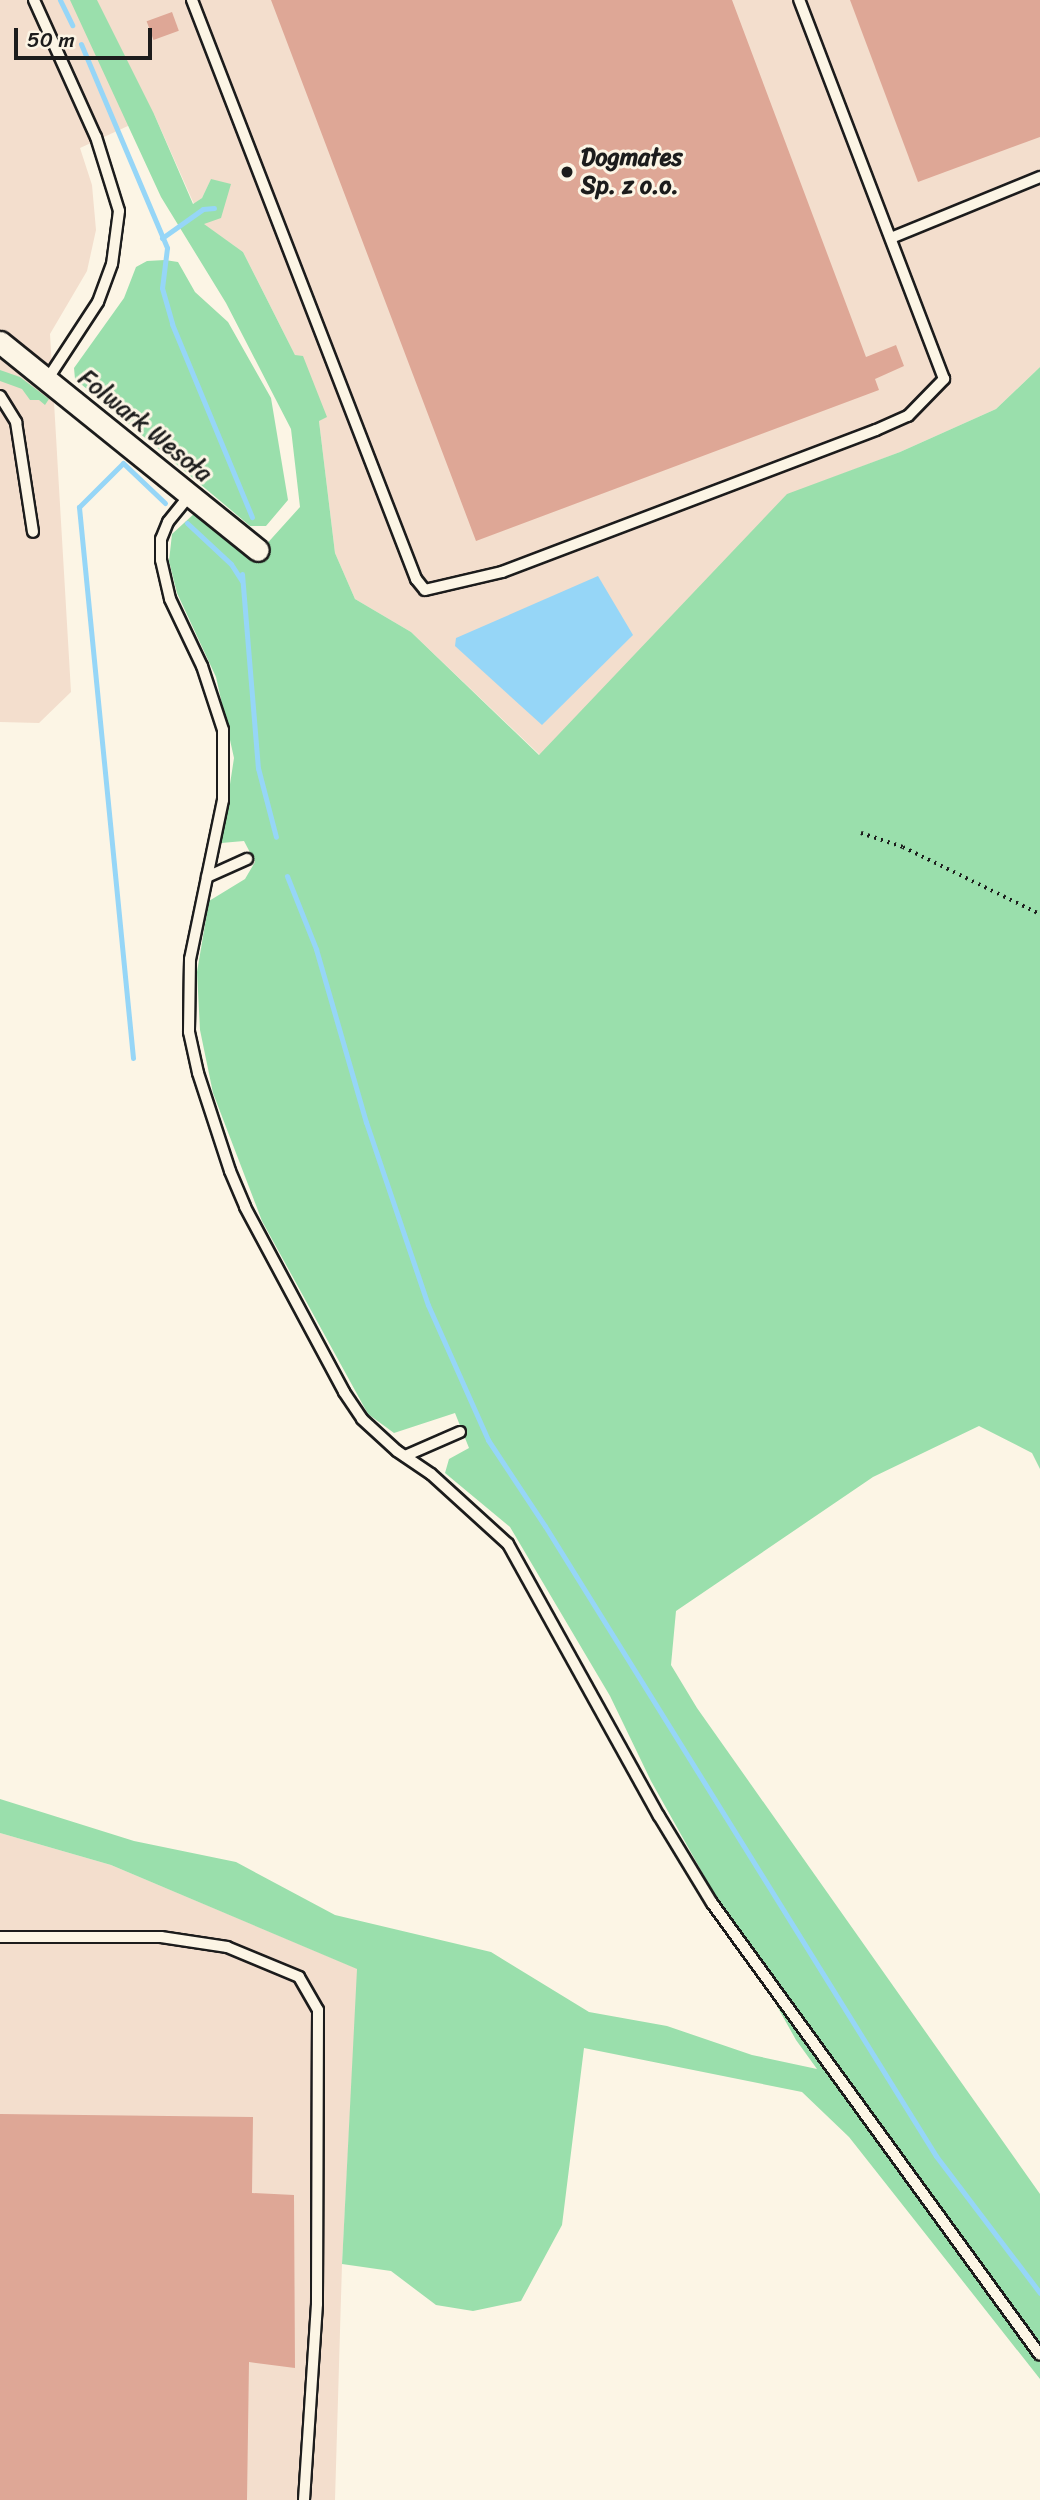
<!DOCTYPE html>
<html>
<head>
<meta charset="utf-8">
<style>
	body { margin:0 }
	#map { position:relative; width:1040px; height:2500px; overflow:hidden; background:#fcf5e5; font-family:Sriracha,sans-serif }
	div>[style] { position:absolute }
	.built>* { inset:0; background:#f3decd }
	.green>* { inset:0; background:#9adfac }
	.water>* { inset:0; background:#96d6f7 }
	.stream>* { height:5px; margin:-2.5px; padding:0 2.5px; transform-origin:2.5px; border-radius:2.5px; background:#96d6f7 }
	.building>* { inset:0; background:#dea796; transform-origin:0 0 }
	.path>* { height:3.5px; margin-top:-1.75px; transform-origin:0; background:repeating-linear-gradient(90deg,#1c1c1c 0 2px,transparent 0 7px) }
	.roads { filter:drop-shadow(2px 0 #1c1c1c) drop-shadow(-2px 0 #1c1c1c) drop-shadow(0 2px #1c1c1c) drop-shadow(0 -2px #1c1c1c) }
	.lane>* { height:10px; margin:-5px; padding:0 5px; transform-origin:5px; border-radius:5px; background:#fcf5e5 }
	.street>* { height:21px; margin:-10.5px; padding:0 10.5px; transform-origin:10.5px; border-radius:10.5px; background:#fcf5e5 }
	.dots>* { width:19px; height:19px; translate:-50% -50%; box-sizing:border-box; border:4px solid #fcf5e5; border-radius:50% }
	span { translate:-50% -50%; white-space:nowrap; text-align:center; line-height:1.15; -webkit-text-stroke:6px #fcf5e5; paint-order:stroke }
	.poi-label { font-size:24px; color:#1c1c1c; font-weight:700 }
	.left { translate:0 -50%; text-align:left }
	.street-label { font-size:24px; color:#1c1c1c }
	.scale { position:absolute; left:14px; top:28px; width:138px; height:32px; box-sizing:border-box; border:4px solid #1c1c1c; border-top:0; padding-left:9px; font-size:21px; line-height:24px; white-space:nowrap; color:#1c1c1c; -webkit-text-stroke:5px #fcf5e5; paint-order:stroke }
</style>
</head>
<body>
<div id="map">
	<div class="built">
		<i style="clip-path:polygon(0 0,1040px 0,1040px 367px,996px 409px,900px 452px,787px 495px,540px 755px,411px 632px,355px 599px,335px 553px,319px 421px,295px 355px,243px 252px,203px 224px,211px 180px,202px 198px,194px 204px,154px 114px,80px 148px,92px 185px,96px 230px,87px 271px,50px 334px,71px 692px,39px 723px,0 722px)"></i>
		<i style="clip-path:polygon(0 1833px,111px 1865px,358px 1969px,342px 2264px,335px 2500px,0 2500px)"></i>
	</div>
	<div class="green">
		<i style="clip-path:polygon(70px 0,97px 0,154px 114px,193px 204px,202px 198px,211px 179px,231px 184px,221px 218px,204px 224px,243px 252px,295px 355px,303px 356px,327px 417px,319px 421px,335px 553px,355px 599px,411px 632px,539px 755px,787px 494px,900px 452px,996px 409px,1040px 367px,1040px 1469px,1032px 1453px,979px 1426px,873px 1477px,676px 1611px,671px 1665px,697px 1708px,1040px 2194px,1040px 2379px,849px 2137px,802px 2092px,584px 2048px,562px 2225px,521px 2301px,473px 2311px,436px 2305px,391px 2271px,342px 2264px,357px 1969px,111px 1865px,0 1833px,0 1799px,134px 1841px,236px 1862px,335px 1915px,491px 1952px,589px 2012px,667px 2026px,752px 2055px,817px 2069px,796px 2040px,651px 1781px,610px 1696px,510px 1527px,445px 1473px,449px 1459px,469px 1448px,455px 1413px,394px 1433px,368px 1414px,262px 1221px,213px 1093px,200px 1030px,197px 972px,209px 901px,245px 879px,255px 862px,244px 841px,221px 843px,234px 758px,216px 677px,177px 593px,169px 561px,172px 534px,196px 512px,254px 558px,300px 507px,291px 429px,226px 303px,161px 197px)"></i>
		<i style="clip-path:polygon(165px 260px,178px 262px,195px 292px,228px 322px,271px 398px,288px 500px,266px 526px,250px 526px,75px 379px,74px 368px,124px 298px,136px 267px,147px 261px)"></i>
		<i style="clip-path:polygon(0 370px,20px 377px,49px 399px,45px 405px,39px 400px,30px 400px,22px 389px,0 381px)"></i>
	</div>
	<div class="water">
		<i style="clip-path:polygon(598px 576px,633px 635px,542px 725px,455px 646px,456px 638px)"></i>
	</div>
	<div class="stream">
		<i style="left:60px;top:0;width:28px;rotate:64deg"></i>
		<i style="left:81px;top:44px;width:221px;rotate:67.1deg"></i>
		<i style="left:167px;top:248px;width:40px;rotate:97.1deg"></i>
		<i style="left:162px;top:288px;width:37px;rotate:74deg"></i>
		<i style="left:172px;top:324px;width:209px;rotate:67.5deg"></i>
		<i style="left:162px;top:238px;width:50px;rotate:-35.3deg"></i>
		<i style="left:203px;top:209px;width:11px;rotate:-5deg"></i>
		<i style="left:187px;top:523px;width:60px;rotate:43deg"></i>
		<i style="left:231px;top:564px;width:20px;rotate:57deg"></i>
		<i style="left:242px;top:574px;width:195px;rotate:85.3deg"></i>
		<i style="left:258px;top:768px;width:71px;rotate:75.4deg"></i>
		<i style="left:287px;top:876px;width:79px;rotate:68.3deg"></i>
		<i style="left:316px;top:949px;width:180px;rotate:73.9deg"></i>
		<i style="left:366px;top:1122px;width:193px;rotate:71.3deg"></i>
		<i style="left:428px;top:1305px;width:148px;rotate:66deg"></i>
		<i style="left:488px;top:1440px;width:103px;rotate:56.5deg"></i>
		<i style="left:545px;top:1526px;width:741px;rotate:58.17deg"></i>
		<i style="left:936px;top:2156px;width:172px;rotate:52.8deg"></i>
		<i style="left:133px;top:1058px;width:554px;rotate:-95.6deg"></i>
		<i style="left:79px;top:507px;width:62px;rotate:-45deg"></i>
		<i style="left:123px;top:463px;width:58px;rotate:43.6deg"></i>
	</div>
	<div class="building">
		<i style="clip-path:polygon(271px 0,732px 0,866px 357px,896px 345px,904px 366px,875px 379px,879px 390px,476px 541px)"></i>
		<i style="clip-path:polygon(850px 0,1040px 0,1040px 137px,918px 182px)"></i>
		<i style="left:172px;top:12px;width:20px;height:27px;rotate:70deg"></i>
		<i style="clip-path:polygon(0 2114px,253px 2117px,252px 2193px,294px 2195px,295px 2368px,249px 2362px,247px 2500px,0 2500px)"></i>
	</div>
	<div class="path">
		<i style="left:861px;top:833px;width:44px;rotate:18.4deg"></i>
		<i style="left:903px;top:847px;width:153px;rotate:26.1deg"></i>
	</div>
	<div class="roads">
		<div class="lane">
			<i style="left:34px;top:0;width:150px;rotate:65.7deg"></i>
			<i style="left:96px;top:137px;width:77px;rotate:72.7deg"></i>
			<i style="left:119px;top:211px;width:53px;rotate:97.5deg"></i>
			<i style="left:112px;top:264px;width:40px;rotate:110.2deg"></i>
			<i style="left:98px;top:302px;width:93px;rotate:123.2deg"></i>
			<i style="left:192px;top:0;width:621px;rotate:68.85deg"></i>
			<i style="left:416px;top:579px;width:14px;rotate:51deg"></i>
			<i style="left:425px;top:590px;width:79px;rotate:-13.2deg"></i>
			<i style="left:502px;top:572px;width:400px;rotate:-20.8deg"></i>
			<i style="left:876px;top:430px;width:35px;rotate:-24deg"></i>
			<i style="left:908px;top:416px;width:52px;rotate:-45.8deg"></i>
			<i style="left:944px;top:379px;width:406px;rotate:-110.9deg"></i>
			<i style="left:891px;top:238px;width:161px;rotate:-22.3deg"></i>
			<i style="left:0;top:396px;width:31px;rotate:58deg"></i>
			<i style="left:16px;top:422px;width:111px;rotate:81.2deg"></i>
			<i style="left:189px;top:496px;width:33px;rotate:129deg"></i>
			<i style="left:168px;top:522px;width:18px;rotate:112deg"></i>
			<i style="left:161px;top:539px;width:21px;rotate:90deg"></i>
			<i style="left:161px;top:560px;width:40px;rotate:77deg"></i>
			<i style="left:170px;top:599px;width:74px;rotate:64.5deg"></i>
			<i style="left:202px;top:666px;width:67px;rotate:71.8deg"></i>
			<i style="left:223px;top:730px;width:70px;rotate:90deg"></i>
			<i style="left:223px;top:800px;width:162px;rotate:101.7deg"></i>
			<i style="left:190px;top:959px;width:73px;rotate:90.8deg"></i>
			<i style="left:189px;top:1032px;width:42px;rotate:77.6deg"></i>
			<i style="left:198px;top:1073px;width:103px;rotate:71.9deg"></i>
			<i style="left:230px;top:1171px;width:39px;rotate:67deg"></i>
			<i style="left:245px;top:1207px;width:210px;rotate:61.8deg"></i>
			<i style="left:344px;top:1392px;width:32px;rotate:56deg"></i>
			<i style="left:362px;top:1419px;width:47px;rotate:42.4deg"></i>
			<i style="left:397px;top:1451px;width:41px;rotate:34.1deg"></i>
			<i style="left:431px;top:1474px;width:104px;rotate:42.3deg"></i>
			<i style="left:508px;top:1544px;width:311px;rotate:61deg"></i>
			<i style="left:659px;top:1816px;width:102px;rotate:58.7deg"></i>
			<i style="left:712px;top:1903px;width:558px;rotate:54.03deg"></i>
			<i style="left:207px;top:877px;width:44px;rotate:-24.2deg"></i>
			<i style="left:405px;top:1456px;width:60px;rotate:-23.6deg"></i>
			<i style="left:0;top:1937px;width:161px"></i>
			<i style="left:161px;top:1937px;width:67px;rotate:8.6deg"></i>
			<i style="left:227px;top:1947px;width:78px;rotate:22.6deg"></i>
			<i style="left:299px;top:1977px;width:38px;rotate:60deg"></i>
			<i style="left:318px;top:2010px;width:294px;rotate:90.2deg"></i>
			<i style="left:317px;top:2304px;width:196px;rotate:93.8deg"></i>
		</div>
		<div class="street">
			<i style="left:0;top:342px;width:331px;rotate:38.9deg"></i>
		</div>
	</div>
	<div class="dots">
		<i style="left:567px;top:172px;background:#1c1c1c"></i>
	</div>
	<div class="poi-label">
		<span class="left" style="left:581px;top:172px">Dogmates<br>Sp. z o.o.</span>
	</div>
	<div class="street-label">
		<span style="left:145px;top:426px;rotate:39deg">Folwark Wesoła</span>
	</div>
	<div class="scale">50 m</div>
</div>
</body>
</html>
